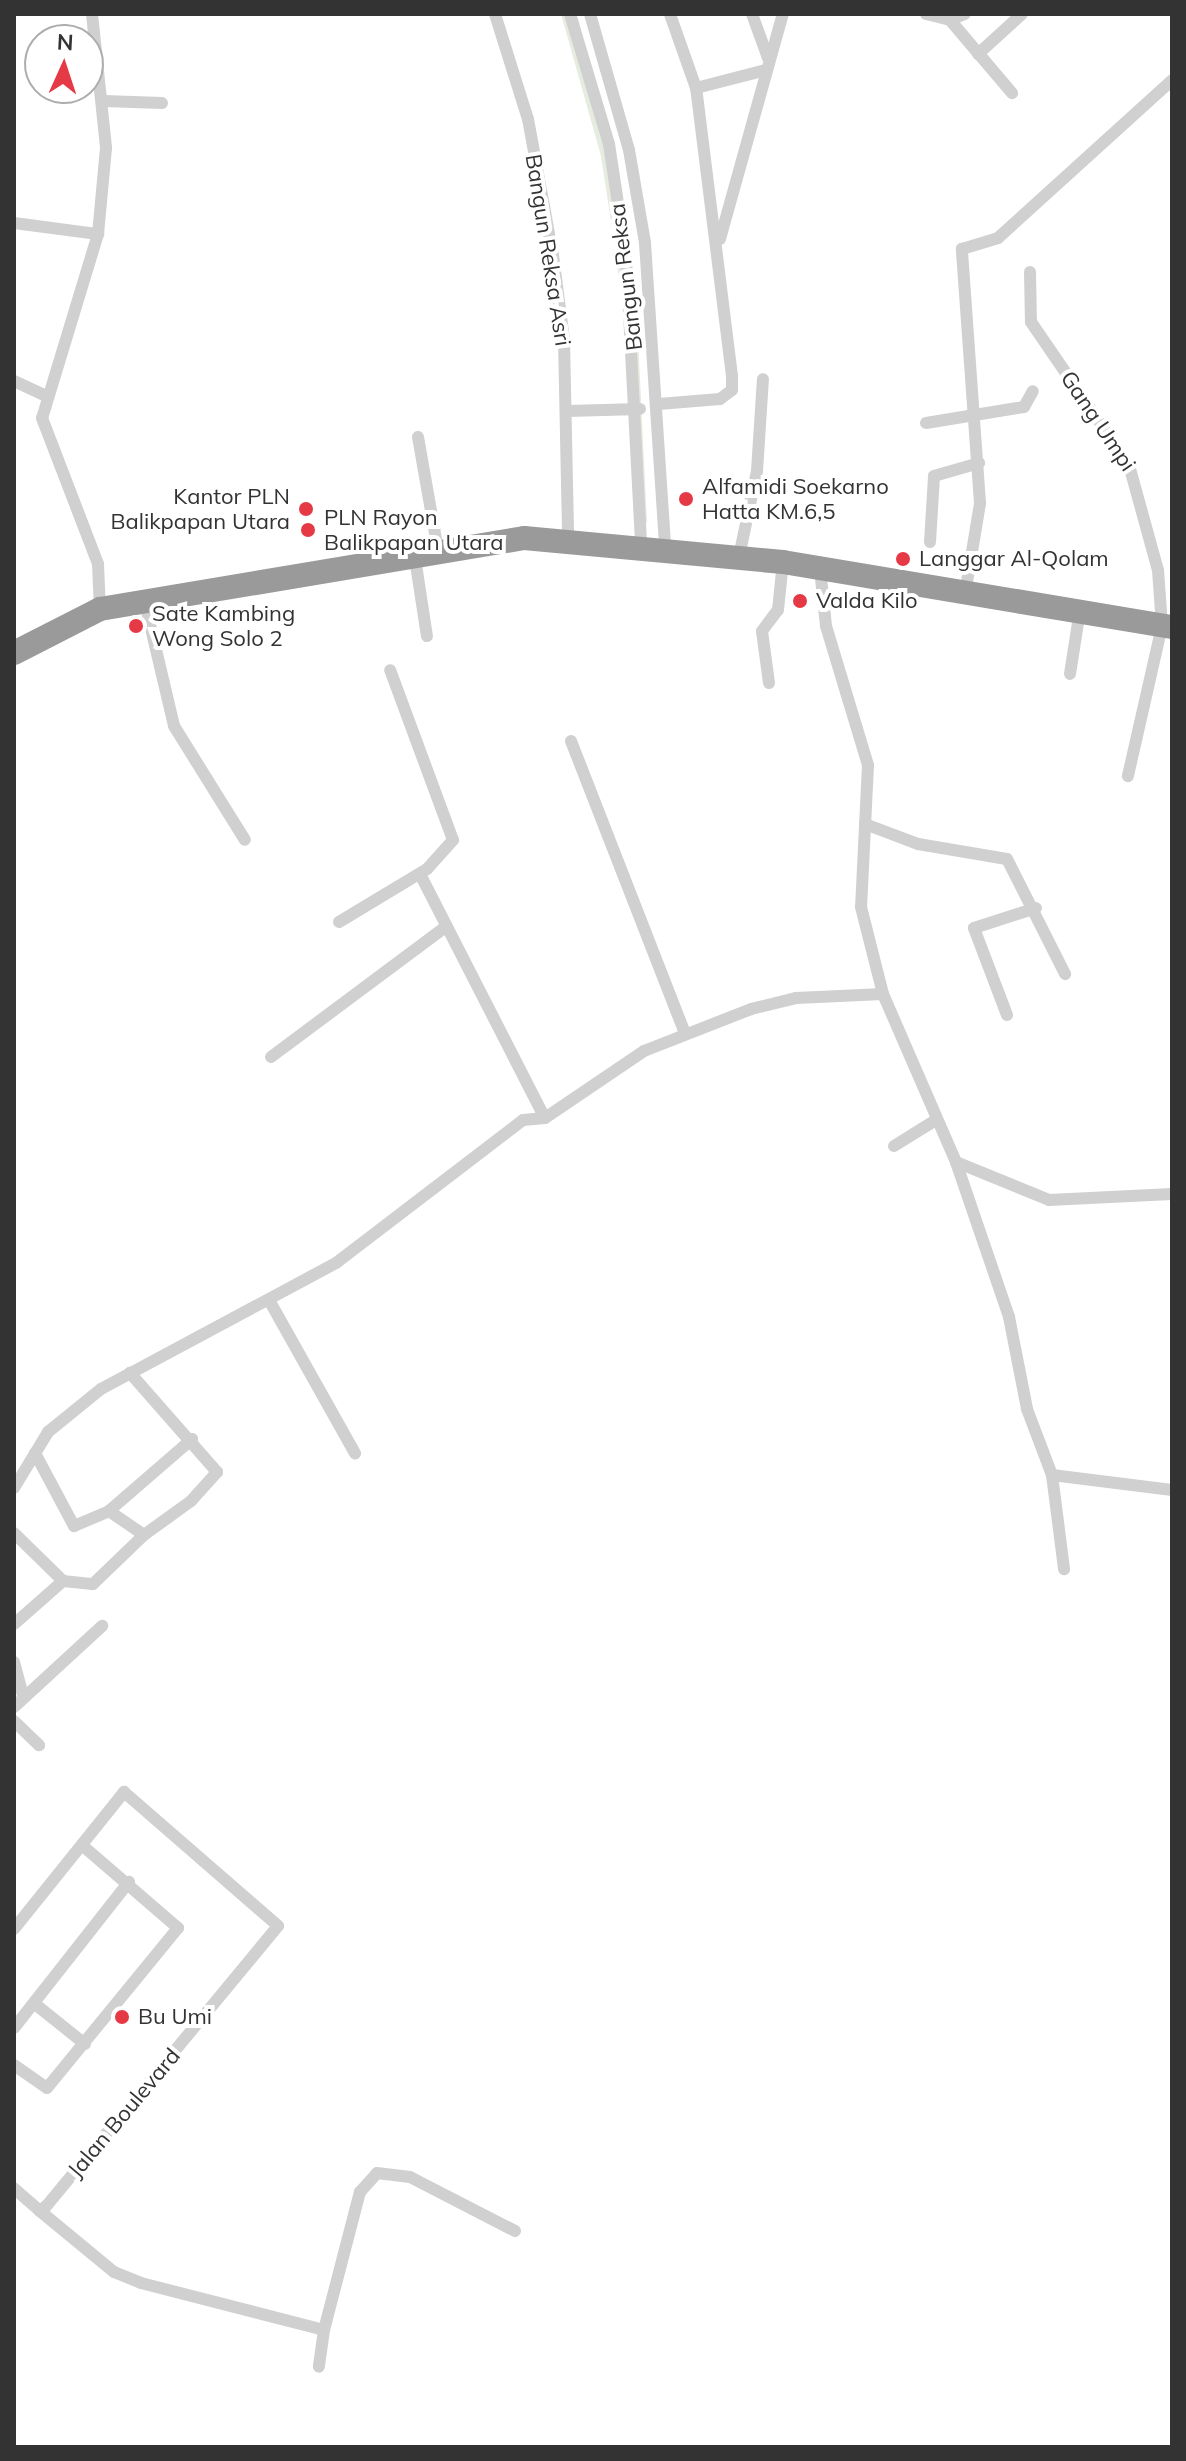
<!DOCTYPE html>
<html>
<head>
<meta charset="utf-8">
<style>
	body { margin:0 }
	#map { position:relative; width:1186px; height:2461px; overflow:hidden; background:#fff; font-family:Mulish,sans-serif }
	div>[style] { position:absolute }
	.green>* { inset:0; background:#e6ecdf }
	.street>* { height:12px; margin:-6px; padding:0 6px; transform-origin:6px; border-radius:6px; background:#d0d0d0 }
	.highway>* { height:24px; margin:-12px; padding:0 12px; transform-origin:12px; border-radius:12px; background:#9a9a9a }
	.dots>* { width:22px; height:22px; translate:-50% -50%; box-sizing:border-box; border:4px solid #fff; border-radius:50% }
	span { translate:-50% -50%; white-space:nowrap; text-align:center; line-height:1.15; -webkit-text-stroke:8px #fff; paint-order:stroke }
	.street-label { font-size:22px; color:#333 }
	.poi-label { font-size:22px; color:#333 }
	.left { translate:0 -50%; text-align:left }
	.right { translate:-100% -50%; text-align:right }
	.frame { position:absolute; inset:0; border:16px solid #333; pointer-events:none }
	.north { position:absolute; left:24px; top:24px; width:80px; height:80px; box-sizing:border-box; background:#fff; border:2px solid #adadad; border-radius:50%; rotate:3deg; font-size:22px; font-weight:700; line-height:32px; text-align:center; color:#333 }
	.north::after { content:''; display:block; margin:auto; width:28px; height:36px; background:#e63946; clip-path:polygon(50% 0,100% 100%,50% 72%,0 100%) }
</style>
</head>
<body>
<div id="map">
	<div class="green">
		<i style="clip-path:polygon(561px 14px,578px 18px,626px 231px,612px 228px,601px 156px)"></i>
		<i style="clip-path:polygon(629px 248px,636px 296px,647px 523px,636px 523px,629px 350px,615px 250px)"></i>
	</div>
	<div class="street">
		<i style="left:92px;top:14px;width:135px;rotate:84deg"></i>
		<i style="left:106px;top:148px;width:86px;rotate:95.3deg"></i>
		<i style="left:98px;top:234px;width:192px;rotate:106.9deg"></i>
		<i style="left:42px;top:418px;width:156px;rotate:69deg"></i>
		<i style="left:98px;top:564px;width:45px;rotate:87.5deg"></i>
		<i style="left:495px;top:14px;width:110px;rotate:72.6deg"></i>
		<i style="left:528px;top:119px;width:138px;rotate:79.6deg"></i>
		<i style="left:553px;top:255px;width:86px;rotate:82.6deg"></i>
		<i style="left:564px;top:340px;width:198px;rotate:88.8deg"></i>
		<i style="left:570px;top:14px;width:136px;rotate:73.3deg"></i>
		<i style="left:609px;top:144px;width:113px;rotate:81.4deg"></i>
		<i style="left:626px;top:256px;width:289px;rotate:87deg"></i>
		<i style="left:590px;top:14px;width:141px;rotate:74deg"></i>
		<i style="left:629px;top:150px;width:94px;rotate:80.2deg"></i>
		<i style="left:645px;top:243px;width:305px;rotate:86.2deg"></i>
		<i style="left:752px;top:14px;width:47px;rotate:70deg"></i>
		<i style="left:926px;top:14px;width:25px;rotate:14deg"></i>
		<i style="left:950px;top:20px;width:16px;rotate:-22deg"></i>
		<i style="left:950px;top:20px;width:96px;rotate:49.7deg"></i>
		<i style="left:978px;top:54px;width:59px;rotate:-42.3deg"></i>
		<i style="left:696px;top:88px;width:72px;rotate:-14.4deg"></i>
		<i style="left:104px;top:101px;width:58px;rotate:2deg"></i>
		<i style="left:14px;top:223px;width:85px;rotate:7.5deg"></i>
		<i style="left:720px;top:239px;width:234px;rotate:-74.4deg"></i>
		<i style="left:1030px;top:272px;width:50px;rotate:88.9deg"></i>
		<i style="left:1031px;top:322px;width:173px;rotate:55.6deg"></i>
		<i style="left:1129px;top:465px;width:109px;rotate:74.6deg"></i>
		<i style="left:1158px;top:570px;width:56px;rotate:85.9deg"></i>
		<i style="left:1162px;top:626px;width:154px;rotate:102.8deg"></i>
		<i style="left:14px;top:381px;width:35px;rotate:25deg"></i>
		<i style="left:659px;top:404px;width:61px;rotate:-4.7deg"></i>
		<i style="left:720px;top:399px;width:15px;rotate:-37deg"></i>
		<i style="left:732px;top:390px;width:14px;rotate:-90deg"></i>
		<i style="left:732px;top:376px;width:290px;rotate:-97.1deg"></i>
		<i style="left:696px;top:88px;width:78px;rotate:-109.4deg"></i>
		<i style="left:567px;top:411px;width:73px;rotate:-1.6deg"></i>
		<i style="left:926px;top:423px;width:99px;rotate:-9.3deg"></i>
		<i style="left:1024px;top:407px;width:18px;rotate:-61deg"></i>
		<i style="left:418px;top:437px;width:116px;rotate:80deg"></i>
		<i style="left:930px;top:542px;width:66px;rotate:-86.5deg"></i>
		<i style="left:934px;top:476px;width:47px;rotate:-16.1deg"></i>
		<i style="left:739px;top:557px;width:88px;rotate:-78.2deg"></i>
		<i style="left:757px;top:471px;width:92px;rotate:-86.3deg"></i>
		<i style="left:415px;top:558px;width:79px;rotate:81.3deg"></i>
		<i style="left:820px;top:569px;width:57px;rotate:84deg"></i>
		<i style="left:826px;top:626px;width:145px;rotate:73.2deg"></i>
		<i style="left:868px;top:765px;width:142px;rotate:92.8deg"></i>
		<i style="left:861px;top:907px;width:90px;rotate:75.8deg"></i>
		<i style="left:883px;top:994px;width:183px;rotate:66.5deg"></i>
		<i style="left:956px;top:1162px;width:164px;rotate:71.1deg"></i>
		<i style="left:1009px;top:1317px;width:94px;rotate:78.9deg"></i>
		<i style="left:1027px;top:1409px;width:71px;rotate:69.3deg"></i>
		<i style="left:1052px;top:1475px;width:95px;rotate:82.7deg"></i>
		<i style="left:966px;top:588px;width:86px;rotate:-80.6deg"></i>
		<i style="left:980px;top:503px;width:255px;rotate:-94.1deg"></i>
		<i style="left:962px;top:249px;width:38px;rotate:-17deg"></i>
		<i style="left:998px;top:238px;width:235px;rotate:-42.2deg"></i>
		<i style="left:145px;top:603px;width:126px;rotate:76.7deg"></i>
		<i style="left:174px;top:726px;width:134px;rotate:58.1deg"></i>
		<i style="left:1070px;top:674px;width:65px;rotate:-81.1deg"></i>
		<i style="left:769px;top:683px;width:52px;rotate:-97.7deg"></i>
		<i style="left:762px;top:631px;width:26px;rotate:-53deg"></i>
		<i style="left:778px;top:610px;width:48px;rotate:-84.1deg"></i>
		<i style="left:571px;top:741px;width:314px;rotate:68.7deg"></i>
		<i style="left:865px;top:824px;width:57px;rotate:20.7deg"></i>
		<i style="left:918px;top:844px;width:90px;rotate:9.6deg"></i>
		<i style="left:1007px;top:859px;width:129px;rotate:63.2deg"></i>
		<i style="left:420px;top:874px;width:274px;rotate:62.9deg"></i>
		<i style="left:339px;top:922px;width:103px;rotate:-31.1deg"></i>
		<i style="left:427px;top:869px;width:39px;rotate:-48deg"></i>
		<i style="left:453px;top:840px;width:181px;rotate:-110.3deg"></i>
		<i style="left:1007px;top:1015px;width:93px;rotate:-110.8deg"></i>
		<i style="left:974px;top:928px;width:65px;rotate:-17.9deg"></i>
		<i style="left:271px;top:1057px;width:219px;rotate:-36.7deg"></i>
		<i style="left:894px;top:1146px;width:49px;rotate:-31.8deg"></i>
		<i style="left:956px;top:1162px;width:100px;rotate:22.2deg"></i>
		<i style="left:1049px;top:1200px;width:123px;rotate:-2.8deg"></i>
		<i style="left:269px;top:1300px;width:176px;rotate:60.7deg"></i>
		<i style="left:35px;top:1453px;width:83px;rotate:61.9deg"></i>
		<i style="left:74px;top:1526px;width:38px;rotate:-23deg"></i>
		<i style="left:109px;top:1511px;width:42px;rotate:34.4deg"></i>
		<i style="left:144px;top:1535px;width:58px;rotate:-35.9deg"></i>
		<i style="left:191px;top:1501px;width:39px;rotate:-48deg"></i>
		<i style="left:217px;top:1472px;width:132px;rotate:-131.3deg"></i>
		<i style="left:1052px;top:1475px;width:121px;rotate:7.1deg"></i>
		<i style="left:14px;top:1488px;width:66px;rotate:-58.7deg"></i>
		<i style="left:48px;top:1432px;width:68px;rotate:-39.1deg"></i>
		<i style="left:101px;top:1389px;width:267px;rotate:-28.2deg"></i>
		<i style="left:336px;top:1263px;width:235px;rotate:-37.4deg"></i>
		<i style="left:523px;top:1120px;width:22px;rotate:-5deg"></i>
		<i style="left:545px;top:1118px;width:120px;rotate:-34.1deg"></i>
		<i style="left:644px;top:1051px;width:115px;rotate:-21.4deg"></i>
		<i style="left:751px;top:1009px;width:46px;rotate:-13.7deg"></i>
		<i style="left:796px;top:998px;width:87px;rotate:-2.6deg"></i>
		<i style="left:109px;top:1511px;width:110px;rotate:-40.9deg"></i>
		<i style="left:14px;top:1533px;width:69px;rotate:44.4deg"></i>
		<i style="left:63px;top:1581px;width:65px;rotate:138.7deg"></i>
		<i style="left:63px;top:1581px;width:30px;rotate:6deg"></i>
		<i style="left:93px;top:1584px;width:71px;rotate:-43.9deg"></i>
		<i style="left:14px;top:1662px;width:35px;rotate:75deg"></i>
		<i style="left:14px;top:1707px;width:120px;rotate:-42.6deg"></i>
		<i style="left:14px;top:1721px;width:35px;rotate:44deg"></i>
		<i style="left:14px;top:1929px;width:176px;rotate:-51.2deg"></i>
		<i style="left:124px;top:1792px;width:204px;rotate:41deg"></i>
		<i style="left:278px;top:1926px;width:364px;rotate:129.6deg"></i>
		<i style="left:46px;top:2206px;width:8px;rotate:140deg"></i>
		<i style="left:40px;top:2211px;width:35px;rotate:-139deg"></i>
		<i style="left:35px;top:2004px;width:64px;rotate:38.7deg"></i>
		<i style="left:14px;top:2028px;width:186px;rotate:-51.8deg"></i>
		<i style="left:14px;top:2065px;width:40px;rotate:34.9deg"></i>
		<i style="left:47px;top:2088px;width:207px;rotate:-50.7deg"></i>
		<i style="left:178px;top:1928px;width:127px;rotate:-139.2deg"></i>
		<i style="left:40px;top:2211px;width:96px;rotate:39.5deg"></i>
		<i style="left:114px;top:2272px;width:29px;rotate:22deg"></i>
		<i style="left:141px;top:2283px;width:189px;rotate:14.4deg"></i>
		<i style="left:324px;top:2330px;width:37px;rotate:98deg"></i>
		<i style="left:324px;top:2330px;width:143px;rotate:-75.4deg"></i>
		<i style="left:360px;top:2192px;width:25px;rotate:-48deg"></i>
		<i style="left:377px;top:2173px;width:33px;rotate:7deg"></i>
		<i style="left:410px;top:2177px;width:118px;rotate:27.2deg"></i>
	</div>
	<div class="highway">
		<i style="left:14px;top:653px;width:97px;rotate:-27.1deg"></i>
		<i style="left:100px;top:609px;width:430px;rotate:-9.5deg"></i>
		<i style="left:524px;top:538px;width:260px;rotate:5.3deg"></i>
		<i style="left:783px;top:562px;width:394px;rotate:9.5deg"></i>
	</div>
	<div class="dots">
		<i style="left:686px;top:499px;background:#e63946"></i>
		<i style="left:306px;top:509px;background:#e63946"></i>
		<i style="left:308px;top:530px;background:#e63946"></i>
		<i style="left:903px;top:559px;background:#e63946"></i>
		<i style="left:800px;top:601px;background:#e63946"></i>
		<i style="left:136px;top:626px;background:#e63946"></i>
		<i style="left:122px;top:2017px;background:#e63946"></i>
	</div>
	<div class="street-label">
		<span style="left:548px;top:250px;rotate:81deg">Bangun Reksa Asri</span>
		<span style="left:626px;top:277px;rotate:-97deg">Bangun Reksa</span>
		<span style="left:1098px;top:421px;rotate:56deg">Gang Umpi</span>
		<span style="left:124px;top:2113px;rotate:-50deg">Jalan Boulevard</span>
	</div>
	<div class="poi-label">
		<span class="left" style="left:702px;top:499px">Alfamidi Soekarno<br>Hatta KM.6,5</span>
		<span class="right" style="left:290px;top:509px">Kantor PLN<br>Balikpapan Utara</span>
		<span class="left" style="left:324px;top:530px">PLN Rayon<br>Balikpapan Utara</span>
		<span class="left" style="left:919px;top:559px">Langgar Al-Qolam</span>
		<span class="left" style="left:816px;top:601px">Valda Kilo</span>
		<span class="left" style="left:152px;top:626px">Sate Kambing<br>Wong Solo 2</span>
		<span class="left" style="left:138px;top:2017px">Bu Umi</span>
	</div>
	<div class="frame"></div>
	<div class="north">N</div>
</div>
</body>
</html>
